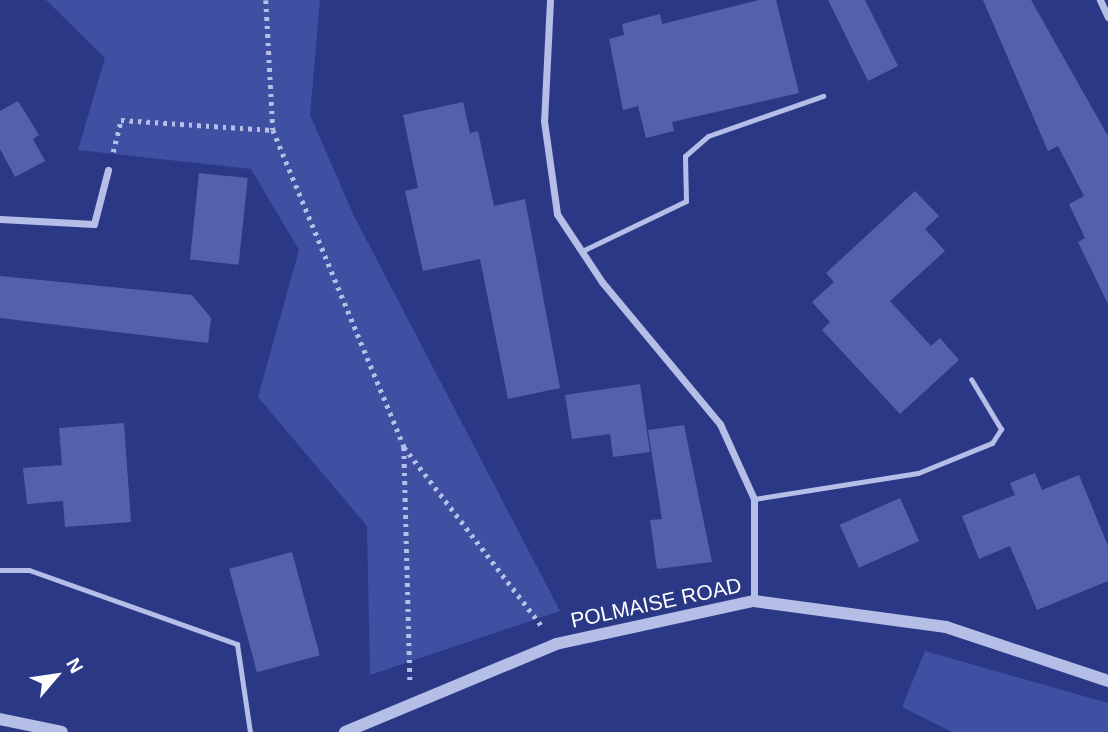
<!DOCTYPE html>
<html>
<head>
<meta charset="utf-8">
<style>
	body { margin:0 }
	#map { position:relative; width:1108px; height:732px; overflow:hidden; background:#2a3886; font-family:Arial,sans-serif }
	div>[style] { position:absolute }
	.green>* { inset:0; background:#3f50a2 }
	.building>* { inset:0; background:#5361ad; transform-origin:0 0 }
	.path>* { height:4.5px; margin-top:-2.25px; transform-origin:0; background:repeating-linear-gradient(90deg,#b5bee7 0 3.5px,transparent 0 8.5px) }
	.service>* { height:5px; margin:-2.5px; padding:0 2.5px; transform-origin:2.5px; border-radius:2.5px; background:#b5bee7 }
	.minor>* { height:7px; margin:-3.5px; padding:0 3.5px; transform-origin:3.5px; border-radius:3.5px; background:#b5bee7 }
	.tertiary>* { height:12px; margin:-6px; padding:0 6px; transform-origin:6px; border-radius:6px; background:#b5bee7 }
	span { translate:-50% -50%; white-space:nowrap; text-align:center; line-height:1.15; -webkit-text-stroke:6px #2a3886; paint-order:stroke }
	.street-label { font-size:21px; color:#fff }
	.north { position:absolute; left:21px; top:641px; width:70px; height:70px; -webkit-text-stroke:5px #2a3886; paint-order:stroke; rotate:61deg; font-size:19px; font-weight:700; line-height:28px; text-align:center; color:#fff }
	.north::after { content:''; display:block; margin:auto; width:24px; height:32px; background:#fff; clip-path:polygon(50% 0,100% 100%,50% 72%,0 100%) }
</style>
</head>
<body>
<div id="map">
	<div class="green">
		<i style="clip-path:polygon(46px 0,320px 0,310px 115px,354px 216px,560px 611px,370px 675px,367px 526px,258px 397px,299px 250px,251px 169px,78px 150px,105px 58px)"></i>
		<i style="clip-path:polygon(925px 651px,1108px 703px,1108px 732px,952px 732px,902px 707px)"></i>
	</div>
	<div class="building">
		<i style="clip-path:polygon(759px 0,776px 0,799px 93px,672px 122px,674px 131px,646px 138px,638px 106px,623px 110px,609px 39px,624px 35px,622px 24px,660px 14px,662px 24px)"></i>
		<i style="clip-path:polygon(828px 0,865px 0,898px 66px,868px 81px)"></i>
		<i style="clip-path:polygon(983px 0,1031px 0,1108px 136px,1108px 304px,1078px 242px,1085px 238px,1069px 204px,1084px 196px,1058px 146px,1048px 151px)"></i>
		<i style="clip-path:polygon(18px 101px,39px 135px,33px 139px,45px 161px,15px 177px,0 149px,0 111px)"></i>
		<i style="clip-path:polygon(463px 102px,470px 133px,478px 131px,494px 206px,525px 199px,560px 388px,508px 399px,480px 259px,423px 271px,405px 191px,418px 188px,403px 115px)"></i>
		<i style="left:199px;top:173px;width:49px;height:87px;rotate:6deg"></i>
		<i style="clip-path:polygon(915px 191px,939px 216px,925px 229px,945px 251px,890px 301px,931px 346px,940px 338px,959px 360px,900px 414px,822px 330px,830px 322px,812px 302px,834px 282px,826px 273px)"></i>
		<i style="clip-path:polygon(0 276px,192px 295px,211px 318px,208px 343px,0 318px)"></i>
		<i style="clip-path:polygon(640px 384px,650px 452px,613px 457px,610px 434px,572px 439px,565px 395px)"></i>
		<i style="clip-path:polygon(124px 423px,131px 522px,65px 527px,63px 501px,27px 504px,23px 468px,62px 465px,59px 428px)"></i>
		<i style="clip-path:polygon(684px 425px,712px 562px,657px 569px,650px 520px,662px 519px,648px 430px)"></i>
		<i style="clip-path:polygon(1035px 473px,1042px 490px,1079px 475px,1108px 546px,1108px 581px,1037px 610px,1010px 546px,979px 559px,962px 516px,1015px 495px,1010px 483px)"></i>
		<i style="left:900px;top:498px;width:47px;height:66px;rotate:66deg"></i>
		<i style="left:292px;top:552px;width:107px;height:65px;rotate:75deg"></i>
	</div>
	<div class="path">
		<i style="left:266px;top:0;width:130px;rotate:86.9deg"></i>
		<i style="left:273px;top:130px;width:343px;rotate:67.5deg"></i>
		<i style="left:404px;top:447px;width:233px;rotate:88.5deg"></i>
		<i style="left:113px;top:152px;width:33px;rotate:-76deg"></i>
		<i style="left:121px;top:120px;width:152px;rotate:3.8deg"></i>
		<i style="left:404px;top:447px;width:226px;rotate:52.4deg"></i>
	</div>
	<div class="service">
		<i style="left:582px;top:251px;width:115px;rotate:-25.7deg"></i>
		<i style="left:686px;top:201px;width:45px;rotate:-91.3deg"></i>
		<i style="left:685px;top:156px;width:30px;rotate:-41deg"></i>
		<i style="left:708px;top:136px;width:122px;rotate:-19.2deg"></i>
		<i style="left:754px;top:499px;width:166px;rotate:-9deg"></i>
		<i style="left:918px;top:473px;width:80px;rotate:-22.1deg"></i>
		<i style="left:992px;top:443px;width:17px;rotate:-57deg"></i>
		<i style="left:1001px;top:429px;width:58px;rotate:-121deg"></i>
		<i style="left:0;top:570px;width:29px"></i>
		<i style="left:29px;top:570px;width:221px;rotate:19.6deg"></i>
		<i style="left:237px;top:644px;width:89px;rotate:81.6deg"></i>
	</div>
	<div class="minor">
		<i style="left:550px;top:0;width:121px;rotate:92.8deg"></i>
		<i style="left:544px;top:121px;width:94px;rotate:82deg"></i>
		<i style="left:557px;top:214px;width:82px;rotate:56.5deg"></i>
		<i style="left:602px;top:282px;width:185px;rotate:50.3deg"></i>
		<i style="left:720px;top:424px;width:82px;rotate:65.6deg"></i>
		<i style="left:754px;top:499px;width:102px;rotate:90deg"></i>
		<i style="left:1100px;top:0;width:19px;rotate:65deg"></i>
		<i style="left:0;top:219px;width:94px;rotate:3deg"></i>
		<i style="left:94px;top:224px;width:56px;rotate:-75.5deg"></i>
	</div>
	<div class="tertiary">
		<i style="left:0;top:719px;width:63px;rotate:11.8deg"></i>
		<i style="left:345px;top:732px;width:229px;rotate:-22.6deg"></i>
		<i style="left:556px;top:644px;width:203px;rotate:-12.3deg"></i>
		<i style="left:754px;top:601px;width:194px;rotate:7.7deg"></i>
		<i style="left:946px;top:627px;width:171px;rotate:18.4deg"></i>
	</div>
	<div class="street-label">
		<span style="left:656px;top:603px;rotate:-12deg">POLMAISE ROAD</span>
	</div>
	<div class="north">N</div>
</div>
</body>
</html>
